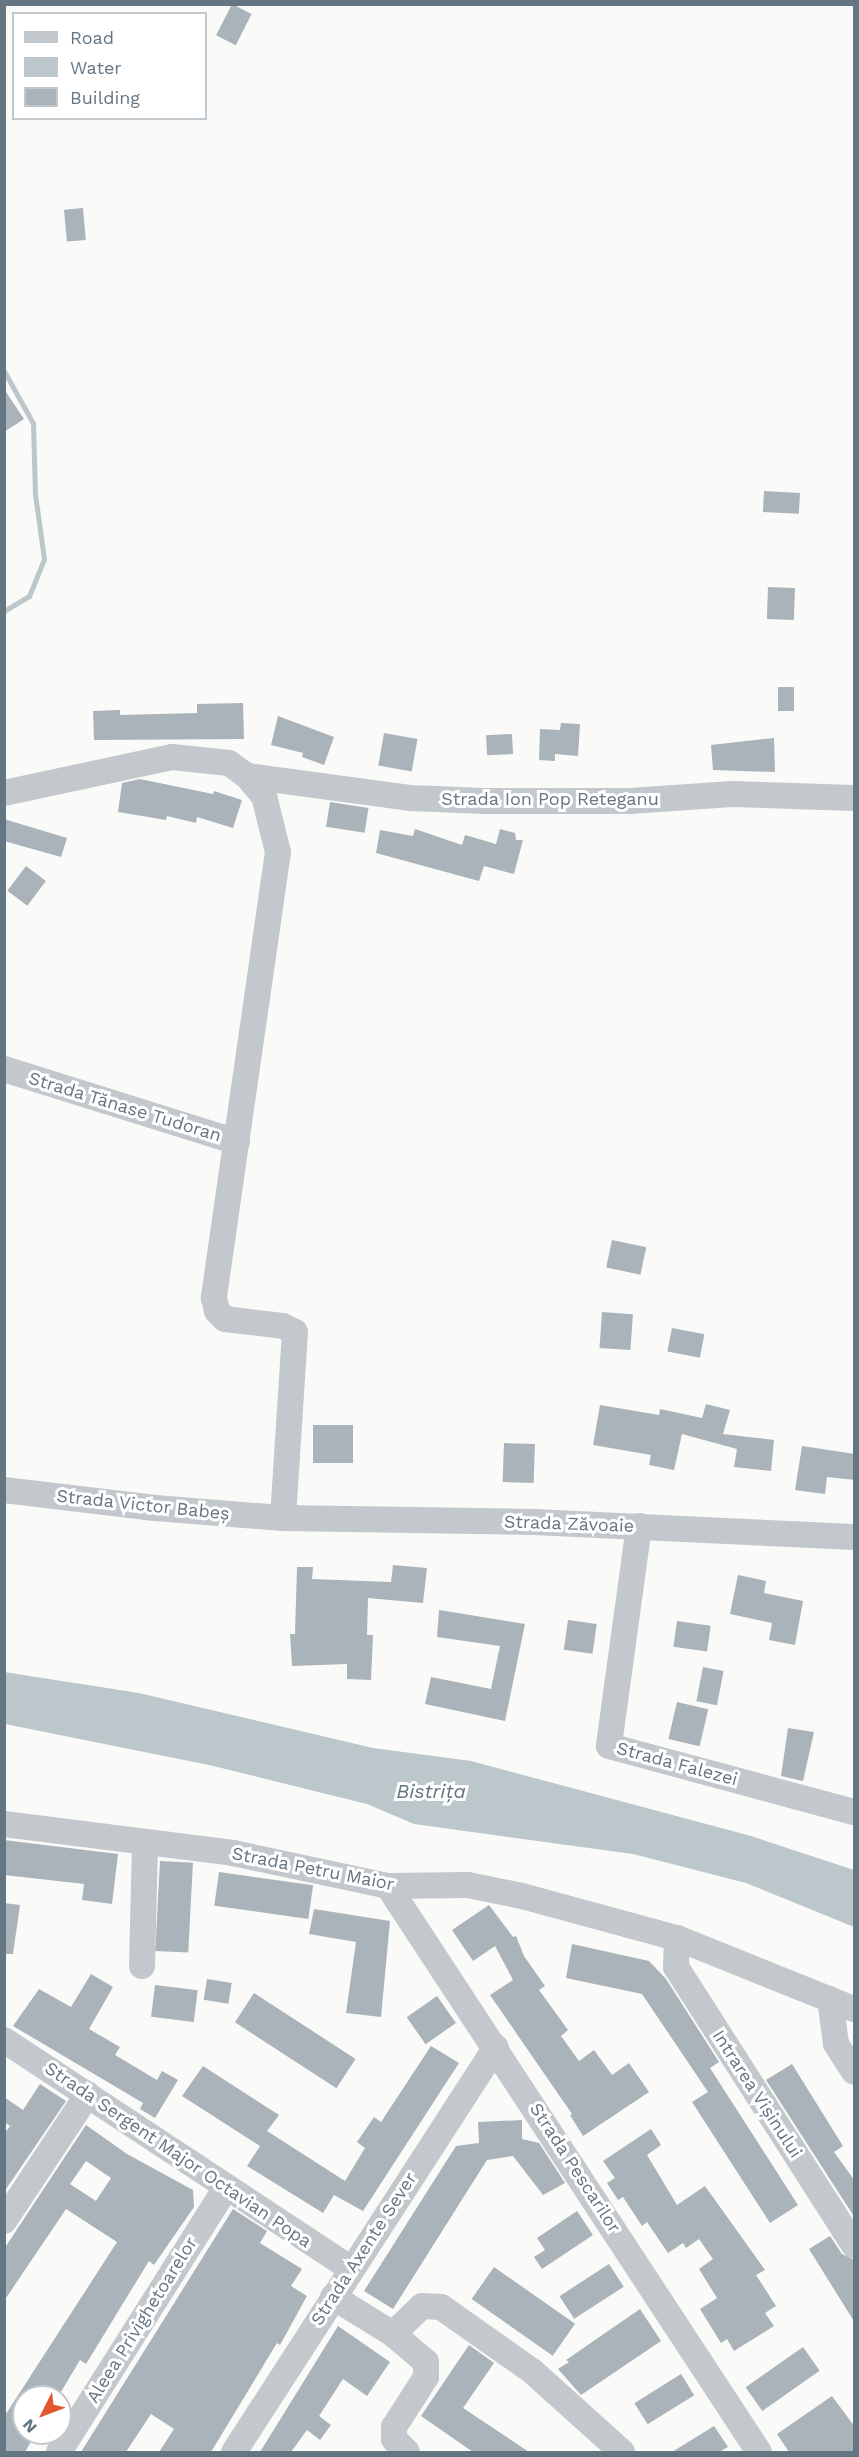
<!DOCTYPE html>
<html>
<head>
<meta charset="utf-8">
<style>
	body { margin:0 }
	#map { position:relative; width:859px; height:2457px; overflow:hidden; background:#fafaf8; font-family:"Work Sans",sans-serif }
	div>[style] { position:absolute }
	.water>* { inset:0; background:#bbc7cb }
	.stream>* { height:5px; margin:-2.5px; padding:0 2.5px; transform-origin:2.5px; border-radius:2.5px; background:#bbc7cb }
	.building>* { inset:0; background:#aab3b9; transform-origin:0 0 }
	.minor>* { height:26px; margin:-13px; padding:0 13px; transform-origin:13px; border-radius:13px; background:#c3c8cc }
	span { translate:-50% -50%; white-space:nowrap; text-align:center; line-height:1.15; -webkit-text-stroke:6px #fff; paint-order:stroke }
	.street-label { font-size:18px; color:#657683 }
	.water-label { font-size:20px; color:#60757c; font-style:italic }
	.frame { position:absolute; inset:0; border:6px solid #657683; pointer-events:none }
	.legend { position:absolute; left:12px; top:12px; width:195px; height:108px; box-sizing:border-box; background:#fff; border:2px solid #c1c8cd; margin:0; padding:8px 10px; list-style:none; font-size:18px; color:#657683 }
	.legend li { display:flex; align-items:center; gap:12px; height:30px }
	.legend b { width:30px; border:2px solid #c1c8cd }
	.north { position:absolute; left:12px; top:2385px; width:60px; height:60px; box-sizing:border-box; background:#fff; border:2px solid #c1c8cd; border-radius:50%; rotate:228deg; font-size:16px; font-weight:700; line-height:24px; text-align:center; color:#657683 }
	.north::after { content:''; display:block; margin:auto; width:21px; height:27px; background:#e4572e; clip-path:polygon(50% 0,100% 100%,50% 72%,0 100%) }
</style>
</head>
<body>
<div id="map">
	<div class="water">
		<i style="clip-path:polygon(4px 1672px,139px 1693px,373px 1748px,471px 1761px,751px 1836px,854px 1870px,854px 1927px,746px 1883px,633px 1854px,414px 1824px,367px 1804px,209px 1765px,5px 1724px)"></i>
	</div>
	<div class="stream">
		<i style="left:4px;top:371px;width:60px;rotate:60.9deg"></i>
		<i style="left:33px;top:423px;width:71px;rotate:88.4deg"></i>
		<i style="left:35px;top:494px;width:66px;rotate:82.1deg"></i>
		<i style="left:44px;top:559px;width:40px;rotate:112deg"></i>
		<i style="left:29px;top:596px;width:29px;rotate:149deg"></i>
	</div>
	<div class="building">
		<i style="left:232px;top:4px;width:22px;height:35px;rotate:27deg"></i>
		<i style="left:83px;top:208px;width:32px;height:19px;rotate:85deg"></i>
		<i style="clip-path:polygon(4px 389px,24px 419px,4px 432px)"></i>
		<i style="left:764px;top:491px;width:36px;height:21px;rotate:3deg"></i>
		<i style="left:768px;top:587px;width:27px;height:32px;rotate:2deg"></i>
		<i style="left:778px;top:687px;width:16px;height:24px"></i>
		<i style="clip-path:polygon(243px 703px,244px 739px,94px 740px,93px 711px,120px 710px,120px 715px,197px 713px,197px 704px)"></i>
		<i style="clip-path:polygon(278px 716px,334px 737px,324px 765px,302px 757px,303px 753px,271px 745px)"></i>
		<i style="clip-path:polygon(561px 723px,580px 724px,578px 756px,555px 754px,555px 761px,539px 760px,540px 729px,560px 730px)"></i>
		<i style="left:384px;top:733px;width:34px;height:33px;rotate:10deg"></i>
		<i style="left:512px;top:734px;width:20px;height:26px;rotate:87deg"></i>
		<i style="clip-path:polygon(774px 738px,775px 772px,713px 770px,711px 745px)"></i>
		<i style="clip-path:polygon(140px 779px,213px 794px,214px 791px,242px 800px,233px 828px,197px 817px,196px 823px,167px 816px,166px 820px,118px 812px,122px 783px)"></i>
		<i style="left:330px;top:802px;width:39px;height:25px;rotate:9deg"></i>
		<i style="clip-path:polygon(4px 819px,67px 838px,61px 857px,4px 841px)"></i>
		<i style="clip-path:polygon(415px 829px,462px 845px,465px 835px,496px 844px,500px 829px,515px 833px,516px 840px,523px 840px,514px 874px,484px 866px,479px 881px,376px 853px,380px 830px,413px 836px)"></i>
		<i style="left:26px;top:866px;width:25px;height:31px;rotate:37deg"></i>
		<i style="left:612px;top:1240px;width:35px;height:28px;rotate:12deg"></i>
		<i style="left:602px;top:1312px;width:31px;height:36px;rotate:4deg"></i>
		<i style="left:672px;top:1328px;width:33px;height:24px;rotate:11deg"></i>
		<i style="clip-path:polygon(706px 1404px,730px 1410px,723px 1434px,774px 1440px,771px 1471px,734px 1467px,737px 1449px,682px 1434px,674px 1470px,649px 1465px,651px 1455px,593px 1445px,600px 1405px,659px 1415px,660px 1409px,702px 1418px)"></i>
		<i style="left:313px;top:1425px;width:40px;height:38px"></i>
		<i style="left:504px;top:1443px;width:31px;height:39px;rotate:2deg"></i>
		<i style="clip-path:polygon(802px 1446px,855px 1454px,855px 1480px,827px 1477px,825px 1494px,795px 1490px)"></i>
		<i style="clip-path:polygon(393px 1565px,427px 1568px,423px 1603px,368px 1598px,367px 1635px,373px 1635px,371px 1680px,347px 1679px,347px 1664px,292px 1666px,290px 1634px,295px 1634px,297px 1567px,313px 1567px,312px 1579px,391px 1582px)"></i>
		<i style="clip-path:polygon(738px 1575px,766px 1581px,764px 1593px,803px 1601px,795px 1645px,769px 1640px,772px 1623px,730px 1614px)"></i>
		<i style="clip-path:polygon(439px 1610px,525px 1624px,505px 1721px,425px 1704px,431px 1677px,491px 1689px,500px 1646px,437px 1637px)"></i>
		<i style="left:568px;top:1620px;width:29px;height:30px;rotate:8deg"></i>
		<i style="left:677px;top:1621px;width:34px;height:26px;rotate:8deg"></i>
		<i style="left:703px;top:1667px;width:21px;height:35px;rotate:11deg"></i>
		<i style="left:677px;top:1702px;width:32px;height:38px;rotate:13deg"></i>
		<i style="clip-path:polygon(788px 1728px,814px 1732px,803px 1781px,781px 1776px)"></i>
		<i style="clip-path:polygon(4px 1840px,118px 1854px,112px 1904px,82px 1900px,84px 1884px,4px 1875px)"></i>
		<i style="left:160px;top:1861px;width:33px;height:90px;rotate:3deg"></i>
		<i style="left:219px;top:1872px;width:95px;height:34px;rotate:8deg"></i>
		<i style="clip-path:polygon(4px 1903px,20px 1905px,13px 1954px,4px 1954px)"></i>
		<i style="clip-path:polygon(489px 1905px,513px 1937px,516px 1936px,524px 1956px,545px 1986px,539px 1990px,568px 2030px,561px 2036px,579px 2061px,594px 2050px,612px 2075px,629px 2063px,649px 2092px,583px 2136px,570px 2115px,572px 2114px,490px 1995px,513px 1980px,495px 1946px,473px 1961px,452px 1930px)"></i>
		<i style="clip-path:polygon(314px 1909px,390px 1921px,381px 2017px,346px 2013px,356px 1942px,309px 1934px)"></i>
		<i style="clip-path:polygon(572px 1944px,649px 1961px,666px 1979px,719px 2062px,710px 2068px,798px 2205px,770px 2223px,692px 2102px,708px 2092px,642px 1994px,566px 1978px)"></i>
		<i style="clip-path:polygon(91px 1974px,113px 1987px,89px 2029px,120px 2047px,115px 2055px,157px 2080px,162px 2071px,178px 2080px,155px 2118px,140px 2109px,143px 2103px,13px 2026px,39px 1989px,71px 2007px)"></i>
		<i style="left:207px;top:1979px;width:25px;height:21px;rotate:9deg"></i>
		<i style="left:155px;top:1985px;width:43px;height:32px;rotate:7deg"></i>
		<i style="left:254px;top:1993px;width:121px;height:35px;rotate:33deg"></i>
		<i style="left:437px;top:1996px;width:33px;height:37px;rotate:55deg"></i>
		<i style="clip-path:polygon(431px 2046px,459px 2063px,363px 2211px,334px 2195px,323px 2213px,247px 2166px,260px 2146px,182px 2096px,203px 2066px,279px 2115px,267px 2131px,345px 2181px,365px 2148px,357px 2142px,374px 2117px,381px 2122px)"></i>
		<i style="clip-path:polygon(792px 2064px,843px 2146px,834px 2152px,855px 2181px,855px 2218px,766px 2080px)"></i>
		<i style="clip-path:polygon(40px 2084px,66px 2101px,4px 2192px,4px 2134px,10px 2126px,4px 2122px,4px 2097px,23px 2110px)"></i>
		<i style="clip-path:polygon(522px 2120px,522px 2139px,539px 2143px,565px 2183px,543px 2195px,513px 2156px,487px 2160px,393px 2309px,364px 2291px,456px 2146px,479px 2143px,478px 2122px)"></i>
		<i style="clip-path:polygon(evenodd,86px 2125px,127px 2154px,193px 2190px,194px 2207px,154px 2265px,149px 2261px,86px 2364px,80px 2360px,58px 2397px,24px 2397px,24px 2433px,36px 2433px,25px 2452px,4px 2452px,4px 2417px,117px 2242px,66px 2209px,4px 2301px,4px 2249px,86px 2125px,86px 2161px,111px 2178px,96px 2201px,70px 2184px,86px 2161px)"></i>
		<i style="clip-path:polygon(651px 2129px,661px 2145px,647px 2155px,677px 2205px,705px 2186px,765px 2270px,756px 2275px,776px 2306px,765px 2313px,774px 2326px,734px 2351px,727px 2339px,721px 2343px,700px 2309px,717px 2298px,699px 2269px,713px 2259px,699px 2239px,686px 2248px,683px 2243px,668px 2253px,647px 2222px,642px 2226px,623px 2197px,618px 2200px,607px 2183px,615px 2178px,603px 2161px)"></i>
		<i style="clip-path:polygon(233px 2209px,267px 2231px,260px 2243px,302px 2269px,291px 2286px,307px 2296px,280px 2345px,277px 2343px,211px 2452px,159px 2452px,174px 2429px,151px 2414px,126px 2452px,81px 2452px)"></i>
		<i style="clip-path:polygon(577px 2211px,593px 2235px,542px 2269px,534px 2257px,545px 2250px,537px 2238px)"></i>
		<i style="clip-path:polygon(830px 2236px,842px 2254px,855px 2260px,855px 2323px,809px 2249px)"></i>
		<i style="left:609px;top:2264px;width:27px;height:59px;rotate:57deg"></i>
		<i style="left:494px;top:2267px;width:99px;height:39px;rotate:35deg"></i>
		<i style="clip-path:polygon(640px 2309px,661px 2341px,581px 2395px,558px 2369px,569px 2362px,566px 2360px)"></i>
		<i style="clip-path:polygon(338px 2326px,390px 2362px,367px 2396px,343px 2379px,319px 2416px,331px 2425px,320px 2440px,307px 2430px,291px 2452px,260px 2452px)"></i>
		<i style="clip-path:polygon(469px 2345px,494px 2363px,463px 2408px,529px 2452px,473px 2452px,421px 2416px)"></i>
		<i style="left:803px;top:2347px;width:29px;height:70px;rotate:55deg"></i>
		<i style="left:681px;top:2374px;width:25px;height:55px;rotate:58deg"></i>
		<i style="clip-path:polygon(832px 2396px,855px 2427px,855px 2452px,789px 2452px,777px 2434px)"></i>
		<i style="clip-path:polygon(714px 2426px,728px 2447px,719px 2452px,672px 2452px)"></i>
	</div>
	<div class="minor">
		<i style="left:247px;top:776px;width:164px;rotate:7.7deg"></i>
		<i style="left:410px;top:798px;width:75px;rotate:2.3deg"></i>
		<i style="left:485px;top:801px;width:145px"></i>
		<i style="left:630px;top:801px;width:102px;rotate:-3.9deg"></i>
		<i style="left:732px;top:794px;width:122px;rotate:1.9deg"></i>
		<i style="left:4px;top:793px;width:172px;rotate:-12.1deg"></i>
		<i style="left:172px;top:757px;width:57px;rotate:6deg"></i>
		<i style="left:229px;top:763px;width:22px;rotate:36deg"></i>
		<i style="left:247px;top:776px;width:26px;rotate:50deg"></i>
		<i style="left:264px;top:796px;width:58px;rotate:76deg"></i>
		<i style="left:278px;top:852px;width:451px;rotate:98.2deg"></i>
		<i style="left:214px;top:1298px;width:13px;rotate:77deg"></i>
		<i style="left:217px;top:1311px;width:11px;rotate:45deg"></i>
		<i style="left:225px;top:1319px;width:58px;rotate:6.9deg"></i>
		<i style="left:283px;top:1326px;width:13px;rotate:27deg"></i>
		<i style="left:295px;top:1332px;width:186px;rotate:93.7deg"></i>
		<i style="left:4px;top:1069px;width:244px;rotate:17.4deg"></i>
		<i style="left:4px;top:1490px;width:152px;rotate:6.8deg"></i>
		<i style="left:155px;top:1508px;width:128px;rotate:4.5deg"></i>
		<i style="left:283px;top:1518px;width:251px;rotate:0.9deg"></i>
		<i style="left:534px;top:1522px;width:320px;rotate:2.7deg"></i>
		<i style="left:639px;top:1526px;width:222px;rotate:97.8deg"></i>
		<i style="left:609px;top:1746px;width:254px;rotate:15.1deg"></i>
		<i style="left:4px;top:1824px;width:231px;rotate:7.2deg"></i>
		<i style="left:233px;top:1853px;width:158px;rotate:12deg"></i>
		<i style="left:388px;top:1886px;width:80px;rotate:-0.7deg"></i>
		<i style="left:468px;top:1885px;width:55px;rotate:11.5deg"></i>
		<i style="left:522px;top:1896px;width:161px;rotate:15.2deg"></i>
		<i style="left:677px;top:1938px;width:191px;rotate:21.9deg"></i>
		<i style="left:388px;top:1886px;width:677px;rotate:56.76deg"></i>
		<i style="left:677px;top:1938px;width:29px;rotate:92deg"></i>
		<i style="left:676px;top:1967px;width:330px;rotate:57.4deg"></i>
		<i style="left:142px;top:1966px;width:124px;rotate:-88.6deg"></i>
		<i style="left:830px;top:1999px;width:45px;rotate:82.4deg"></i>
		<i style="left:836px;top:2044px;width:33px;rotate:57deg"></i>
		<i style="left:4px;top:2040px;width:416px;rotate:33.4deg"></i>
		<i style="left:4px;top:2221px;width:152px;rotate:-56.5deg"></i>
		<i style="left:333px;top:2297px;width:70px;rotate:31.7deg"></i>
		<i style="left:393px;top:2334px;width:40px;rotate:-44deg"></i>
		<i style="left:422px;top:2306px;width:19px;rotate:3deg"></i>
		<i style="left:441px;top:2307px;width:111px;rotate:35.1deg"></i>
		<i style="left:532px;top:2371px;width:121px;rotate:42deg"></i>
		<i style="left:393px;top:2334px;width:43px;rotate:40.3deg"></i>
		<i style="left:426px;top:2362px;width:15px;rotate:90deg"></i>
		<i style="left:426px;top:2377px;width:59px;rotate:122.6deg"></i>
		<i style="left:394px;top:2427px;width:12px;rotate:90deg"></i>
		<i style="left:394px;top:2439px;width:18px;rotate:45deg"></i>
		<i style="left:59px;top:2452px;width:312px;rotate:-57.7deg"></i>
		<i style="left:234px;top:2452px;width:482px;rotate:-57.1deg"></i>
	</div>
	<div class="street-label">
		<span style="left:550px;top:799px">Strada Ion Pop Reteganu</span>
		<span style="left:125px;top:1107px;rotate:17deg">Strada Tănase Tudoran</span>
		<span style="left:143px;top:1505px;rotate:6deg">Strada Victor Babeș</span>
		<span style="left:569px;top:1524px;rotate:2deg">Strada Zăvoaie</span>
		<span style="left:677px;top:1764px;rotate:15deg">Strada Falezei</span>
		<span style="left:313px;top:1869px;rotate:11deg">Strada Petru Maior</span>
		<span style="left:757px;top:2094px;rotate:57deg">Intrarea Vișinului</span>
		<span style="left:178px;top:2155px;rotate:34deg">Strada Sergent Major Octavian Popa</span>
		<span style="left:575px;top:2168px;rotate:57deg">Strada Pescarilor</span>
		<span style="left:364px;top:2249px;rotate:-57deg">Strada Axente Sever</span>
		<span style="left:142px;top:2320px;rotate:-58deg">Aleea Privighetoarelor</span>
	</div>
	<div class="water-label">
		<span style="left:431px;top:1791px">Bistrița</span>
	</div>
	<div class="frame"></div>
	<ul class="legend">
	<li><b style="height:8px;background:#c3c8cc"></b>Road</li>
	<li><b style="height:16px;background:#bbc7cb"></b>Water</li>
	<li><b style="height:16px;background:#aab3b9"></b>Building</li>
	</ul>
	<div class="north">N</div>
</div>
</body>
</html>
